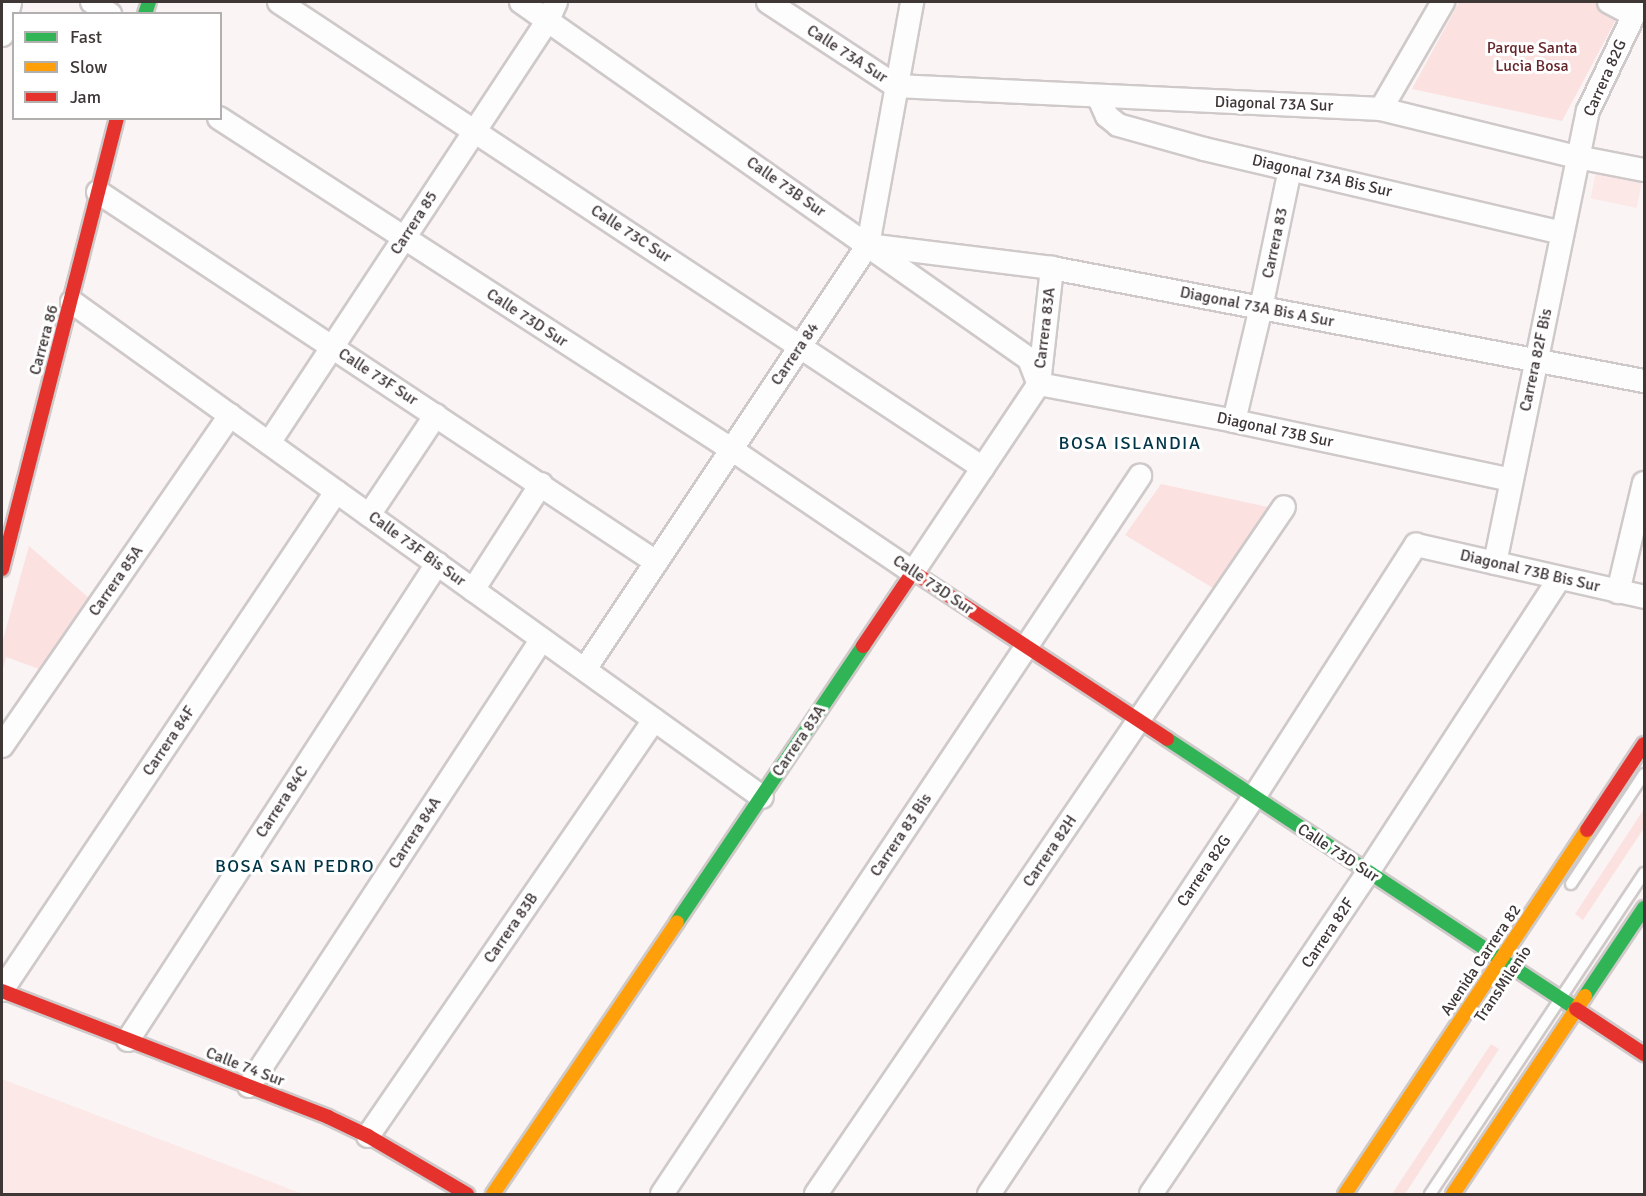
<!DOCTYPE html>
<html>
<head>
<meta charset="utf-8">
<style>
	body { margin:0 }
	#map { position:relative; width:1646px; height:1196px; overflow:hidden; background:#faf4f4; font-family:Signika,sans-serif }
	div>[style] { position:absolute }
	.built>* { inset:0; background:#fde8e8; transform-origin:0 0 }
	.green>* { inset:0; background:#fce1e1 }
	.roads { filter:drop-shadow(2px 0 #cfc9c9) drop-shadow(-2px 0 #cfc9c9) drop-shadow(0 2px #cfc9c9) drop-shadow(0 -2px #cfc9c9) }
	.lane>* { height:10px; margin:-5px; padding:0 5px; transform-origin:5px; border-radius:5px; background:#fefdfd }
	.street>* { height:22px; margin:-11px; padding:0 11px; transform-origin:11px; border-radius:11px; background:#fefdfd }
	.fast>* { height:14px; margin:-7px; padding:0 7px; transform-origin:7px; border-radius:7px; background:#30b455 }
	.slow>* { height:14px; margin:-7px; padding:0 7px; transform-origin:7px; border-radius:7px; background:#ff9f0a }
	.jam>* { height:14px; margin:-7px; padding:0 7px; transform-origin:7px; border-radius:7px; background:#e5322d }
	span { translate:-50% -50%; white-space:nowrap; text-align:center; line-height:1.15; -webkit-text-stroke:6px #fff; paint-order:stroke }
	.park-label { font-size:16px; color:#65262c }
	.street-label { font-size:16px; color:#3f3636 }
	.neighbourhood-label { font-size:18px; color:#003547; letter-spacing:1.5px }
	.frame { position:absolute; inset:0; border:3px solid #3f3636; pointer-events:none }
	.legend { position:absolute; left:12px; top:12px; width:210px; height:108px; box-sizing:border-box; background:#fff; border:2px solid #b2afaf; margin:0; padding:8px 10px; list-style:none; font-size:18px; color:#3f3636 }
	.legend li { display:flex; align-items:center; gap:12px; height:30px }
	.legend b { width:30px; border:2px solid #b2afaf }
</style>
</head>
<body>
<div id="map">
	<div class="built">
		<i style="left:1598px;top:163px;width:47px;height:36px;rotate:12deg"></i>
		<i style="clip-path:polygon(2px 1079px,303px 1194px,304px 1194px,2px 1194px)"></i>
	</div>
	<div class="green">
		<i style="clip-path:polygon(1459px 2px,1594px 2px,1619px 14px,1562px 121px,1412px 89px)"></i>
		<i style="clip-path:polygon(1161px 484px,1268px 507px,1213px 588px,1125px 535px)"></i>
		<i style="clip-path:polygon(29px 546px,89px 598px,39px 669px,6px 657px,2px 673px,2px 643px)"></i>
		<i style="clip-path:polygon(1644px 809px,1644px 828px,1583px 920px,1575px 914px)"></i>
		<i style="clip-path:polygon(1491px 1044px,1499px 1049px,1405px 1194px,1392px 1194px)"></i>
	</div>
	<div class="roads">
		<div class="lane">
			<i style="left:1571px;top:884px;width:132px;rotate:-56.4deg"></i>
			<i style="left:1430px;top:1194px;width:386px;rotate:-56.3deg"></i>
		</div>
		<div class="street">
			<i style="left:92px;top:2px;width:22px;rotate:34deg"></i>
			<i style="left:279px;top:2px;width:844px;rotate:33.5deg"></i>
			<i style="left:521px;top:2px;width:621px;rotate:35.1deg"></i>
			<i style="left:1029px;top:359px;width:25px;rotate:69deg"></i>
			<i style="left:768px;top:2px;width:153px;rotate:33.3deg"></i>
			<i style="left:896px;top:86px;width:486px;rotate:2.7deg"></i>
			<i style="left:1381px;top:109px;width:202px;rotate:13.8deg"></i>
			<i style="left:1577px;top:157px;width:68px;rotate:11deg"></i>
			<i style="left:1609px;top:2px;width:27px;rotate:28deg"></i>
			<i style="left:2px;top:35px;width:34px;rotate:-76deg"></i>
			<i style="left:1098px;top:96px;width:22px;rotate:66deg"></i>
			<i style="left:1107px;top:116px;width:14px;rotate:39deg"></i>
			<i style="left:1118px;top:125px;width:89px;rotate:15.6deg"></i>
			<i style="left:1204px;top:149px;width:368px;rotate:13.2deg"></i>
			<i style="left:1381px;top:109px;width:124px;rotate:-59.9deg"></i>
			<i style="left:219px;top:118px;width:610px;rotate:32.88deg"></i>
			<i style="left:731px;top:449px;width:220px;rotate:34.1deg"></i>
			<i style="left:913px;top:572px;width:226px;rotate:-56.2deg"></i>
			<i style="left:1039px;top:384px;width:117px;rotate:-83.6deg"></i>
			<i style="left:98px;top:192px;width:670px;rotate:33.55deg"></i>
			<i style="left:868px;top:245px;width:185px;rotate:7.1deg"></i>
			<i style="left:1052px;top:268px;width:603px;rotate:10.81deg"></i>
			<i style="left:72px;top:302px;width:849px;rotate:35.66deg"></i>
			<i style="left:1039px;top:384px;width:198px;rotate:10.7deg"></i>
			<i style="left:1234px;top:421px;width:283px;rotate:12deg"></i>
			<i style="left:1234px;top:421px;width:116px;rotate:-76.6deg"></i>
			<i style="left:1261px;top:308px;width:142px;rotate:-78.2deg"></i>
			<i style="left:269px;top:443px;width:507px;rotate:-56.59deg"></i>
			<i style="left:548px;top:20px;width:20px;rotate:-66deg"></i>
			<i style="left:369px;top:515px;width:120px;rotate:-56.2deg"></i>
			<i style="left:1495px;top:563px;width:461px;rotate:-78.4deg"></i>
			<i style="left:1588px;top:111px;width:121px;rotate:-64.5deg"></i>
			<i style="left:473px;top:590px;width:126px;rotate:-57.3deg"></i>
			<i style="left:1618px;top:592px;width:112px;rotate:-76.6deg"></i>
			<i style="left:585px;top:669px;width:510px;rotate:-56.28deg"></i>
			<i style="left:868px;top:245px;width:247px;rotate:-79.7deg"></i>
			<i style="left:2px;top:746px;width:402px;rotate:-55.4deg"></i>
			<i style="left:2px;top:990px;width:600px;rotate:-56.15deg"></i>
			<i style="left:128px;top:1040px;width:568px;rotate:-57.01deg"></i>
			<i style="left:249px;top:1086px;width:534px;rotate:-56.76deg"></i>
			<i style="left:368px;top:1136px;width:505px;rotate:-55.49deg"></i>
			<i style="left:662px;top:1194px;width:863px;rotate:-56.35deg"></i>
			<i style="left:816px;top:1194px;width:831px;rotate:-55.74deg"></i>
			<i style="left:989px;top:1194px;width:477px;rotate:-56.3deg"></i>
			<i style="left:1254px;top:797px;width:300px;rotate:-57.3deg"></i>
			<i style="left:1416px;top:545px;width:234px;rotate:12.8deg"></i>
			<i style="left:1151px;top:1194px;width:388px;rotate:-56deg"></i>
			<i style="left:1368px;top:872px;width:351px;rotate:-56.9deg"></i>
		</div>
		<div class="fast">
			<i style="left:145px;top:14px;width:13px;rotate:-72deg"></i>
			<i style="left:1167px;top:739px;width:490px;rotate:33.4deg"></i>
			<i style="left:677px;top:922px;width:333px;rotate:-56deg"></i>
			<i style="left:1585px;top:996px;width:106px;rotate:-56.2deg"></i>
		</div>
		<div class="slow">
			<i style="left:493px;top:1194px;width:328px;rotate:-55.9deg"></i>
			<i style="left:1345px;top:1194px;width:437px;rotate:-56.4deg"></i>
			<i style="left:1453px;top:1194px;width:238px;rotate:-56.3deg"></i>
		</div>
		<div class="jam">
			<i style="left:2px;top:569px;width:465px;rotate:-75.7deg"></i>
			<i style="left:863px;top:646px;width:89px;rotate:-56deg"></i>
			<i style="left:913px;top:572px;width:304px;rotate:33.3deg"></i>
			<i style="left:1587px;top:830px;width:103px;rotate:-56.5deg"></i>
			<i style="left:2px;top:991px;width:350px;rotate:21.1deg"></i>
			<i style="left:328px;top:1117px;width:44px;rotate:25.4deg"></i>
			<i style="left:368px;top:1136px;width:115px;rotate:30.4deg"></i>
			<i style="left:1576px;top:1009px;width:82px;rotate:33.5deg"></i>
		</div>
	</div>
	<div class="park-label">
		<span style="left:1532px;top:57px">Parque Santa<br>Lucia Bosa</span>
	</div>
	<div class="street-label">
		<span style="left:847px;top:54px;rotate:33deg">Calle 73A Sur</span>
		<span style="left:1605px;top:78px;rotate:-66deg">Carrera 82G</span>
		<span style="left:1274px;top:104px;rotate:2deg">Diagonal 73A Sur</span>
		<span style="left:1322px;top:176px;rotate:13deg">Diagonal 73A Bis Sur</span>
		<span style="left:786px;top:187px;rotate:35deg">Calle 73B Sur</span>
		<span style="left:414px;top:223px;rotate:-57deg">Carrera 85</span>
		<span style="left:631px;top:234px;rotate:33deg">Calle 73C Sur</span>
		<span style="left:1275px;top:243px;rotate:-78deg">Carrera 83</span>
		<span style="left:1257px;top:307px;rotate:11deg">Diagonal 73A Bis A Sur</span>
		<span style="left:527px;top:318px;rotate:33deg">Calle 73D Sur</span>
		<span style="left:1045px;top:328px;rotate:-83deg">Carrera 83A</span>
		<span style="left:44px;top:340px;rotate:-75deg">Carrera 86</span>
		<span style="left:795px;top:354px;rotate:-56deg">Carrera 84</span>
		<span style="left:1536px;top:360px;rotate:-78deg">Carrera 82F Bis</span>
		<span style="left:378px;top:377px;rotate:33deg">Calle 73F Sur</span>
		<span style="left:1275px;top:430px;rotate:12deg">Diagonal 73B Sur</span>
		<span style="left:417px;top:549px;rotate:36deg">Calle 73F Bis Sur</span>
		<span style="left:1530px;top:571px;rotate:13deg">Diagonal 73B Bis Sur</span>
		<span style="left:116px;top:581px;rotate:-55deg">Carrera 85A</span>
		<span style="left:933px;top:585px;rotate:34deg">Calle 73D Sur</span>
		<span style="left:169px;top:741px;rotate:-56deg">Carrera 84F</span>
		<span style="left:799px;top:741px;rotate:-56deg">Carrera 83A</span>
		<span style="left:282px;top:802px;rotate:-57deg">Carrera 84C</span>
		<span style="left:415px;top:833px;rotate:-57deg">Carrera 84A</span>
		<span style="left:901px;top:835px;rotate:-56deg">Carrera 83 Bis</span>
		<span style="left:1050px;top:851px;rotate:-56deg">Carrera 82H</span>
		<span style="left:1338px;top:853px;rotate:33deg">Calle 73D Sur</span>
		<span style="left:1204px;top:871px;rotate:-56deg">Carrera 82G</span>
		<span style="left:511px;top:928px;rotate:-55deg">Carrera 83B</span>
		<span style="left:1328px;top:933px;rotate:-56deg">Carrera 82F</span>
		<span style="left:1481px;top:960px;rotate:-56deg">Avenida Carrera 82</span>
		<span style="left:1503px;top:984px;rotate:-56deg">TransMilenio</span>
		<span style="left:245px;top:1067px;rotate:21deg">Calle 74 Sur</span>
	</div>
	<div class="neighbourhood-label">
		<span style="left:1130px;top:443px">BOSA ISLANDIA</span>
		<span style="left:295px;top:866px">BOSA SAN PEDRO</span>
	</div>
	<div class="frame"></div>
	<ul class="legend">
	<li><b style="height:8px;background:#30b455"></b>Fast</li>
	<li><b style="height:8px;background:#ff9f0a"></b>Slow</li>
	<li><b style="height:8px;background:#e5322d"></b>Jam</li>
	</ul>
</div>
</body>
</html>
